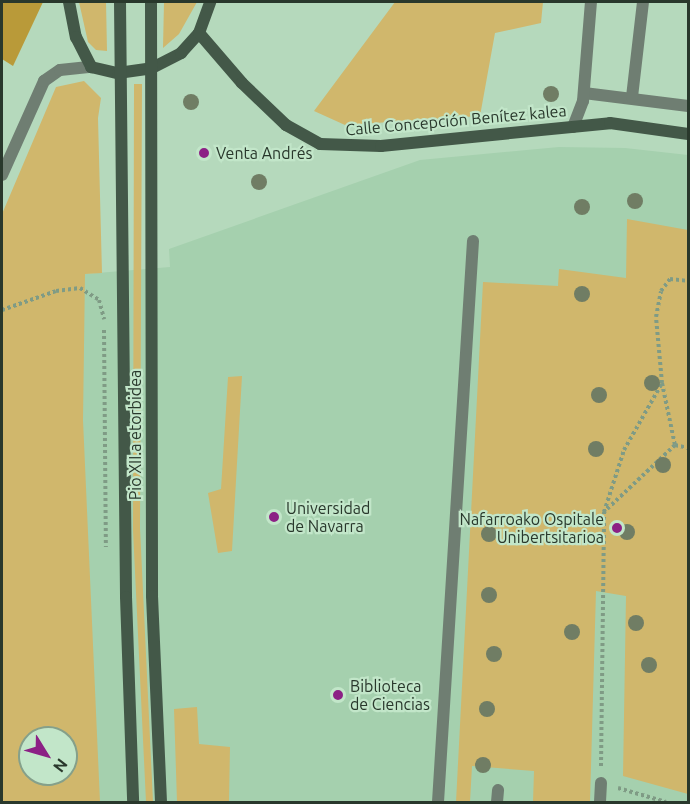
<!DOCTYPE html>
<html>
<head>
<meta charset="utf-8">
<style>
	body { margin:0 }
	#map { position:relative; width:690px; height:804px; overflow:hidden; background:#b5d9bc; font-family:Ubuntu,sans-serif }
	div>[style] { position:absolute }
	.built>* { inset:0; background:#a5d0ae }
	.green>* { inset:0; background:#d0b76c }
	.forest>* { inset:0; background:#b99a39 }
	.path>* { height:4px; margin-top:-2px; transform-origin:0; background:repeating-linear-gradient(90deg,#7f9b85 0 3px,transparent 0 6px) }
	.service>* { height:12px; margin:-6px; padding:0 6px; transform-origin:6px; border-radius:6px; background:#6f7e72 }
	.minor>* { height:12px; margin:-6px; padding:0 6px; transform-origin:6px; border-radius:6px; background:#6f7e72 }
	.secondary>* { height:12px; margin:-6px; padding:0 6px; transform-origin:6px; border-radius:6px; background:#435848 }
	.trees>* { width:16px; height:16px; margin:-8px; border-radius:50%; background:#707d64 }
	.dots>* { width:16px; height:16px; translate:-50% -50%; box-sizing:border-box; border:3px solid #c2e6c9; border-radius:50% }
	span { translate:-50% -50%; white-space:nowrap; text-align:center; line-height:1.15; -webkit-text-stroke:4.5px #c2e6c9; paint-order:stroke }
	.street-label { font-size:16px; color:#29382c }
	.poi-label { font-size:16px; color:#29382c }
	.left { translate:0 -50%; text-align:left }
	.right { translate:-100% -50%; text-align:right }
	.frame { position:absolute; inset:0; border:3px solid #29382c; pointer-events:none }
	.north { position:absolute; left:18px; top:726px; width:60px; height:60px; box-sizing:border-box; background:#c2e6c9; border:2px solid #85a08a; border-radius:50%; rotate:127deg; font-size:16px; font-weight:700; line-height:24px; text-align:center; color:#29382c }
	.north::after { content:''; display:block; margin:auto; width:21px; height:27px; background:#8c2085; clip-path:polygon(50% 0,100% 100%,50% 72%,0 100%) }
</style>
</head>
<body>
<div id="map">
	<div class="built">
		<i style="clip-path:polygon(evenodd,559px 147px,625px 148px,688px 155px,688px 802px,2px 802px,85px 274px,170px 267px,169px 249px,420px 160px,559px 147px,30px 738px,66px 738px,66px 774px,30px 774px,30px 738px)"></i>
	</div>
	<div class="green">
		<i style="clip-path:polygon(79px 2px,106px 2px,107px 51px,96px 50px,88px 42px)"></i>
		<i style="clip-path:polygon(164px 2px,197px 2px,179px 34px,163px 48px)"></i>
		<i style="clip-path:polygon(395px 2px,543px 2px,541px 23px,495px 33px,480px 116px,345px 125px,314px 111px)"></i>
		<i style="clip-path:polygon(evenodd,84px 81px,101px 98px,98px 118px,102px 273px,85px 274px,83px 420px,100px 802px,2px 802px,2px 214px,56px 87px,84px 81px,30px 738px,66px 738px,66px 774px,30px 774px,30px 738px)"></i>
		<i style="clip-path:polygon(134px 84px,142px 84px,140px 528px,153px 802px,146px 802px,133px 530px)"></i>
		<i style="clip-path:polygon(627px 219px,688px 230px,688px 794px,623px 776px,626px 596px,596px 591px,590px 802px,533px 802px,534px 771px,472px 766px,470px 802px,456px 802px,483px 282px,558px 286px,559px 269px,626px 278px)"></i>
		<i style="clip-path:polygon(242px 376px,232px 551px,218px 553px,208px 493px,221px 489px,228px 377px)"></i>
		<i style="clip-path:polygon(197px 707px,199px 744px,230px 747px,229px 802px,177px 802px,174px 709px)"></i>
	</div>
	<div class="forest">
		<i style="clip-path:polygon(2px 2px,43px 2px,13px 66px,2px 59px)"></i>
	</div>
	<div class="path">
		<i style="left:2px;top:310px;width:57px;rotate:-19.4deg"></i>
		<i style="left:56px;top:291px;width:24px;rotate:-7deg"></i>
		<i style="left:80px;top:288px;width:22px;rotate:32deg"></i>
		<i style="left:99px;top:300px;width:20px;rotate:75deg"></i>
		<i style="left:104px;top:330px;width:217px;rotate:89.5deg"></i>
		<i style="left:662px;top:383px;width:66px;rotate:-95.2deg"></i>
		<i style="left:656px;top:317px;width:26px;rotate:-79deg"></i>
		<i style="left:661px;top:291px;width:15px;rotate:-53deg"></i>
		<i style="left:670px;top:279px;width:18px;rotate:6deg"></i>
		<i style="left:675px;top:445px;width:13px;rotate:13deg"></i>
		<i style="left:601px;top:766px;width:254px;rotate:-89.3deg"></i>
		<i style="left:604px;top:512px;width:65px;rotate:-72.1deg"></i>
		<i style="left:624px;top:450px;width:77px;rotate:-60.4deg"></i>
		<i style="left:662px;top:383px;width:63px;rotate:78.2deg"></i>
		<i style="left:675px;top:445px;width:98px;rotate:136.7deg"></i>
		<i style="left:618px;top:788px;width:50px;rotate:16.3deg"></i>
	</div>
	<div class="service">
		<i style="left:438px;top:802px;width:562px;rotate:-86.43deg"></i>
		<i style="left:497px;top:802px;width:12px;rotate:-85deg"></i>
		<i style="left:600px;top:802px;width:19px;rotate:-87deg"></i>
	</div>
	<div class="minor">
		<i style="left:584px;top:93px;width:105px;rotate:7.1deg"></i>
		<i style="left:632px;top:97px;width:96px;rotate:-83.4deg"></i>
		<i style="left:573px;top:127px;width:28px;rotate:-69deg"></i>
		<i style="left:583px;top:101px;width:99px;rotate:-85.4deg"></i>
		<i style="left:2px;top:175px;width:103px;rotate:-65.9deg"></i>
		<i style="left:44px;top:81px;width:19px;rotate:-35deg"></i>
		<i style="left:60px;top:70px;width:31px;rotate:-6deg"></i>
	</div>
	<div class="secondary">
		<i style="left:69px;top:2px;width:36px;rotate:79deg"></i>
		<i style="left:76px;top:37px;width:34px;rotate:63deg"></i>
		<i style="left:91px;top:67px;width:28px;rotate:13deg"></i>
		<i style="left:118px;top:73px;width:34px;rotate:-8deg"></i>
		<i style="left:152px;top:68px;width:33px;rotate:-27deg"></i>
		<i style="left:181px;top:53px;width:27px;rotate:-48deg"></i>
		<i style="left:199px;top:33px;width:33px;rotate:-70deg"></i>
		<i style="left:120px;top:2px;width:595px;rotate:89.42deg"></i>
		<i style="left:126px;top:597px;width:205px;rotate:88deg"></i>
		<i style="left:151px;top:2px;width:594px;rotate:89.9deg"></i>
		<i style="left:152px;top:596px;width:206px;rotate:87.5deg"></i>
		<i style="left:199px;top:33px;width:66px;rotate:49.3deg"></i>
		<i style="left:242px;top:83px;width:61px;rotate:43.7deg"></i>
		<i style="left:286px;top:125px;width:39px;rotate:29deg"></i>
		<i style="left:320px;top:144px;width:61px;rotate:1.9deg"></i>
		<i style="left:381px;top:146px;width:230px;rotate:-5.7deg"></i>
		<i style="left:610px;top:123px;width:79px;rotate:8deg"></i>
	</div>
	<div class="trees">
		<i style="left:551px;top:94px"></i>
		<i style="left:191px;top:102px"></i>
		<i style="left:259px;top:182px"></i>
		<i style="left:635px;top:201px"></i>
		<i style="left:582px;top:207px"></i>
		<i style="left:582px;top:294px"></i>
		<i style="left:652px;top:383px"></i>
		<i style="left:599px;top:395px"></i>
		<i style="left:596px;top:449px"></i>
		<i style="left:663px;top:465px"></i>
		<i style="left:627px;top:532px"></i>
		<i style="left:489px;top:534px"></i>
		<i style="left:489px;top:595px"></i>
		<i style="left:636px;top:623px"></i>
		<i style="left:572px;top:632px"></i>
		<i style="left:494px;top:654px"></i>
		<i style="left:649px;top:665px"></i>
		<i style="left:487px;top:709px"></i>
		<i style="left:483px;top:765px"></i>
	</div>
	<div class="dots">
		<i style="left:204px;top:153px;background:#8c2085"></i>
		<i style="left:274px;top:517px;background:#8c2085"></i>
		<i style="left:617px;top:528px;background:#8c2085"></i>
		<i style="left:338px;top:695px;background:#8c2085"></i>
	</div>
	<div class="street-label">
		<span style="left:456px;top:120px;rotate:-5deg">Calle Concepción Benítez kalea</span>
		<span style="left:135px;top:435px;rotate:-90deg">Pio XII.a etorbidea</span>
	</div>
	<div class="poi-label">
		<span class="left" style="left:216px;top:153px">Venta Andrés</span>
		<span class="left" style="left:286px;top:517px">Universidad<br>de Navarra</span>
		<span class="right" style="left:604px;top:528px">Nafarroako Ospitale<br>Unibertsitarioa</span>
		<span class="left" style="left:350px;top:695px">Biblioteca<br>de Ciencias</span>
	</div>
	<div class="frame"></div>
	<div class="north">N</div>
</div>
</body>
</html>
